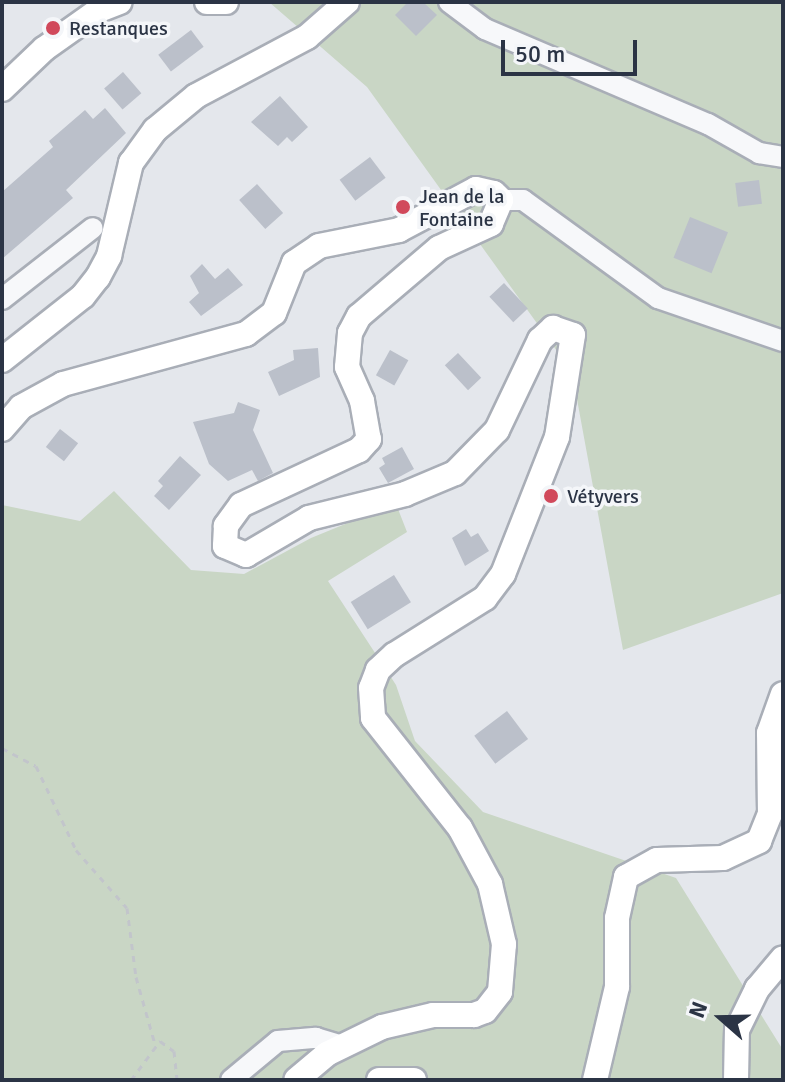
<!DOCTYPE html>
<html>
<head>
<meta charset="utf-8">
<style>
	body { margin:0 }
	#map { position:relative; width:785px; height:1082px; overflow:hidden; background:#e4e7ec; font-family:Signika,sans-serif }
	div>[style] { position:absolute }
	.green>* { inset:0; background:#c9d6c5 }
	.building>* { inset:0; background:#bbc0ca; transform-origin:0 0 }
	.path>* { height:3px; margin-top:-1.5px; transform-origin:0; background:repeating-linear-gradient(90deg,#c2c5cb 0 6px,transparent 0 12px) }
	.roads { filter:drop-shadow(2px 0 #a9aeb7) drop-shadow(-2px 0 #a9aeb7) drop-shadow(0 2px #a9aeb7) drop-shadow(0 -2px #a9aeb7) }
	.minor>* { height:20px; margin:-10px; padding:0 10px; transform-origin:10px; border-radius:10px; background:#f7f8fa }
	.major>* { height:24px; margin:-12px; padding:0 12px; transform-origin:12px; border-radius:12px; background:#fff }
	.dots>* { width:22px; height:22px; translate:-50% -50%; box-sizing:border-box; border:4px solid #f4f6f9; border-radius:50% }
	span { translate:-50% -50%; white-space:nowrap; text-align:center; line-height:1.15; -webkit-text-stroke:7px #f4f6f9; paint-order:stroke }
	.poi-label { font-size:20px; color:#2b3445 }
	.left { translate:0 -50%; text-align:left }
	.frame { position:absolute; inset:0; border:4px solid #2b3445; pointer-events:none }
	.north { position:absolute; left:681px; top:978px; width:80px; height:80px; -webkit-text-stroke:6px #f4f6f9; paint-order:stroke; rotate:290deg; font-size:22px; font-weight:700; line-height:32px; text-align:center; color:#2b3445 }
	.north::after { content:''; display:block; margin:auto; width:28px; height:36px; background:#2b3445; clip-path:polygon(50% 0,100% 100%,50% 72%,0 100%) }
	.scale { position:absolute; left:501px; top:40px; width:136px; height:36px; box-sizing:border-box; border:4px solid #2b3445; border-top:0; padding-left:10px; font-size:24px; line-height:28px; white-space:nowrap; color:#2b3445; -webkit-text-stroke:6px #f4f6f9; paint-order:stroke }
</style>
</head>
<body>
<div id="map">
	<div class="green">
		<i style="clip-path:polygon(269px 2px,783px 2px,783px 593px,623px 650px,572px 372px,367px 87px)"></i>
		<i style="clip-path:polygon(114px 491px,191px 570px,244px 574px,311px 538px,377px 511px,398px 509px,407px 532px,328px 581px,396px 685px,415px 741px,483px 812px,676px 878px,783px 1050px,783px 1080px,2px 1080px,2px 505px,80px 521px)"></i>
	</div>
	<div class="building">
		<i style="clip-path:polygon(408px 2px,423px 2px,437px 15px,416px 36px,395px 15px)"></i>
		<i style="left:191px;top:30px;width:21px;height:41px;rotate:53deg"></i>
		<i style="left:123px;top:72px;width:28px;height:25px;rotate:49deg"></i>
		<i style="clip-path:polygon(280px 96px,308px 127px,292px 142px,287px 137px,278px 146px,251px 122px)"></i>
		<i style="clip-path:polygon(105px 108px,126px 133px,66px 190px,73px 198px,2px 259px,2px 192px,53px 147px,49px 141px,85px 110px,93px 119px)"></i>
		<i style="left:370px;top:157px;width:26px;height:38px;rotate:53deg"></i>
		<i style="left:759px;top:180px;width:24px;height:24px;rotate:83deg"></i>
		<i style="left:257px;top:184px;width:39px;height:24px;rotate:48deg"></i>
		<i style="left:690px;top:217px;width:41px;height:44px;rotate:22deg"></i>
		<i style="clip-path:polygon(202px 264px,215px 279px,228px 268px,243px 285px,201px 316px,189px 302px,199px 293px,190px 276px)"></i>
		<i style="left:504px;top:283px;width:35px;height:20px;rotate:47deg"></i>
		<i style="clip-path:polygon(318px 348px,320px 377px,279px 396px,268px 372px,294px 360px,293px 350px)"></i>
		<i style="left:390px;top:350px;width:21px;height:29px;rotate:29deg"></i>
		<i style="left:458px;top:353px;width:34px;height:18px;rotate:47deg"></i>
		<i style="clip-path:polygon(238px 402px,260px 410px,253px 430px,273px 473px,258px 481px,252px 470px,228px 481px,209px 464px,193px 422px,234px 413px)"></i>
		<i style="left:60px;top:429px;width:23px;height:23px;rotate:38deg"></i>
		<i style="clip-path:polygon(402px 447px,414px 469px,388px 483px,379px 468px,385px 464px,382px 458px)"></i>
		<i style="clip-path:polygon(180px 456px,201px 475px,169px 510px,154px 496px,163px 486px,158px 481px)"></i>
		<i style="clip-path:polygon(466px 529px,471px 537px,478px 533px,489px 551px,465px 566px,452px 538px)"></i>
		<i style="left:394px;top:575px;width:32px;height:51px;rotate:58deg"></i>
		<i style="left:507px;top:711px;width:35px;height:41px;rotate:53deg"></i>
	</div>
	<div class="path">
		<i style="left:2px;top:748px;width:38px;rotate:28deg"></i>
		<i style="left:36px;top:766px;width:93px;rotate:64.5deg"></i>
		<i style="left:76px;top:850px;width:77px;rotate:48.7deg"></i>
		<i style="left:127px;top:908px;width:70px;rotate:82.6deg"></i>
		<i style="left:136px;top:977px;width:70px;rotate:74.2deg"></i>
		<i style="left:131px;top:1080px;width:49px;rotate:-53.4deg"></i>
		<i style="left:160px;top:1041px;width:17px;rotate:36deg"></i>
		<i style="left:174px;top:1051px;width:29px;rotate:84deg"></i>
	</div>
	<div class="roads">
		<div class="minor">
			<i style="left:449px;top:2px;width:45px;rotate:36.9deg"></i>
			<i style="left:485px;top:29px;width:242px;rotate:23.1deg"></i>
			<i style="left:708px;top:124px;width:59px;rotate:29.6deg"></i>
			<i style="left:759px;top:153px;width:24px;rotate:9deg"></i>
			<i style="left:501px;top:200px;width:22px"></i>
			<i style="left:523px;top:200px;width:167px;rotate:36deg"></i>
			<i style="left:658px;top:298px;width:132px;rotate:19deg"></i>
			<i style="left:2px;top:299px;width:115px;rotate:-38deg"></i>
			<i style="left:231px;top:1080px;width:61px;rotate:-39.7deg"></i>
			<i style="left:278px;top:1041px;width:38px;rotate:-5deg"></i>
			<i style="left:316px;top:1038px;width:28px;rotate:17deg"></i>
		</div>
		<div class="major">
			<i style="left:207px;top:2px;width:19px"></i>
			<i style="left:2px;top:89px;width:58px;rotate:-43.6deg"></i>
			<i style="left:44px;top:49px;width:67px;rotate:-35.3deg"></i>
			<i style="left:99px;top:10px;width:22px;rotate:-21deg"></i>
			<i style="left:2px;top:360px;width:103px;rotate:-38.3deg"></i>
			<i style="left:83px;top:296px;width:24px;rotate:-52deg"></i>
			<i style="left:98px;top:277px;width:24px;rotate:-62deg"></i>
			<i style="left:109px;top:256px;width:96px;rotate:-76.7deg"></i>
			<i style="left:131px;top:163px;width:41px;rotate:-54deg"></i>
			<i style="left:155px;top:130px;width:53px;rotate:-39.7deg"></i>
			<i style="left:196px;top:96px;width:126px;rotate:-28deg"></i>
			<i style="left:307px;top:37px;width:53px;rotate:-41.2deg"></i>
			<i style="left:2px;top:429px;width:29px;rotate:-49deg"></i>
			<i style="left:21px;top:407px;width:48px;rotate:-28.7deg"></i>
			<i style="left:63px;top:384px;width:190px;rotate:-15.3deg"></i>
			<i style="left:246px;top:334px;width:35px;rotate:-37deg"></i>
			<i style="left:274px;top:313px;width:54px;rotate:-68.2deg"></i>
			<i style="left:294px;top:263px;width:30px;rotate:-34deg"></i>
			<i style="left:319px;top:246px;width:82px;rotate:-11.3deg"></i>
			<i style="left:399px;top:230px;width:87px;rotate:-28deg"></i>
			<i style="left:476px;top:189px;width:18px;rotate:13deg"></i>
			<i style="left:494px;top:193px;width:10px;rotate:45deg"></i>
			<i style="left:501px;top:200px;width:26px;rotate:113deg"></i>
			<i style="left:491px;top:224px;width:57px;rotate:155.2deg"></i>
			<i style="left:439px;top:248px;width:105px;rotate:139.6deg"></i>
			<i style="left:359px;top:316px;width:19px;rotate:118deg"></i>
			<i style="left:350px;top:333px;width:34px;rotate:95deg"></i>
			<i style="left:347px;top:367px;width:37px;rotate:66deg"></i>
			<i style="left:362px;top:401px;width:39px;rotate:80deg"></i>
			<i style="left:369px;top:439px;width:15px;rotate:132deg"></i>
			<i style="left:359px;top:450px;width:130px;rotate:155deg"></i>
			<i style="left:241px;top:505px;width:26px;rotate:126deg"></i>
			<i style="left:226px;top:526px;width:20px;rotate:93deg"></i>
			<i style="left:225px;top:546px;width:23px;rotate:23deg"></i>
			<i style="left:246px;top:555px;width:73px;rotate:-30.4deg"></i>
			<i style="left:309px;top:518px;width:99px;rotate:-14deg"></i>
			<i style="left:405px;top:494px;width:54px;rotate:-22.8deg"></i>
			<i style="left:455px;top:473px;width:60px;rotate:-45.7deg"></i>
			<i style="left:497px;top:430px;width:100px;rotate:-64.5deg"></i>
			<i style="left:540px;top:340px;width:18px;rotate:-43deg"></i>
			<i style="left:553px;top:328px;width:21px;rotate:19deg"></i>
			<i style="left:573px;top:335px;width:103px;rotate:98.9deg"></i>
			<i style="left:557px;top:437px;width:147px;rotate:111.5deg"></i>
			<i style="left:503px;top:574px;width:30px;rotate:127deg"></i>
			<i style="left:485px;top:598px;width:107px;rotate:147.9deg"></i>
			<i style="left:394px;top:655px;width:22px;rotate:137deg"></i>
			<i style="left:378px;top:670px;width:19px;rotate:111deg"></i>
			<i style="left:371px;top:688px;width:30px;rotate:86deg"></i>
			<i style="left:373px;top:718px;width:140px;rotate:51.7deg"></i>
			<i style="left:460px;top:828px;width:64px;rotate:61.8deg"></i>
			<i style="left:490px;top:884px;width:62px;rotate:76.9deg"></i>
			<i style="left:504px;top:944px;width:48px;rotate:94.8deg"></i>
			<i style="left:500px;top:992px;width:24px;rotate:128deg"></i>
			<i style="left:485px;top:1011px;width:12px;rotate:160deg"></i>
			<i style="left:474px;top:1015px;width:41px;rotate:180deg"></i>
			<i style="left:433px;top:1015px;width:52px;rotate:166.8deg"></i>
			<i style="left:382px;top:1027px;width:61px;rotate:153.9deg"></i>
			<i style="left:327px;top:1054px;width:40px;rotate:140deg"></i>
			<i style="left:379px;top:1080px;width:35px"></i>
			<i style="left:595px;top:1080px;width:96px;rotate:-76.7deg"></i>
			<i style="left:617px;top:987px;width:69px;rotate:-90deg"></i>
			<i style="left:617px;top:918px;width:42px;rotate:-77.6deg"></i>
			<i style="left:626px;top:877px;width:35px;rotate:-29deg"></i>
			<i style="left:657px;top:860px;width:66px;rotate:-1.7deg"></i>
			<i style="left:723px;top:858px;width:40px;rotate:-25deg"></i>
			<i style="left:759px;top:841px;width:29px;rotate:-68deg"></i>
			<i style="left:770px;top:814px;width:81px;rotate:-90.7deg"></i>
			<i style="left:769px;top:733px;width:41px;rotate:-70.3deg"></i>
			<i style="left:736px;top:1080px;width:50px;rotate:-88.9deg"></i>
			<i style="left:737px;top:1030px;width:46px;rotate:-64deg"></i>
			<i style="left:757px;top:989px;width:40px;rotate:-50deg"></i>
		</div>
	</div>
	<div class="dots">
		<i style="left:53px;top:28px;background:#d1495b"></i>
		<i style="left:403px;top:207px;background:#d1495b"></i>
		<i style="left:551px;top:496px;background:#d1495b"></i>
	</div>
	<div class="poi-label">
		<span class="left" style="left:69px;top:28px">Restanques</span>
		<span class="left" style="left:419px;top:208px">Jean de la<br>Fontaine</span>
		<span class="left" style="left:567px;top:496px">Vétyvers</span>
	</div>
	<div class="frame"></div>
	<div class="north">N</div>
	<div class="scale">50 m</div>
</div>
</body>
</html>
